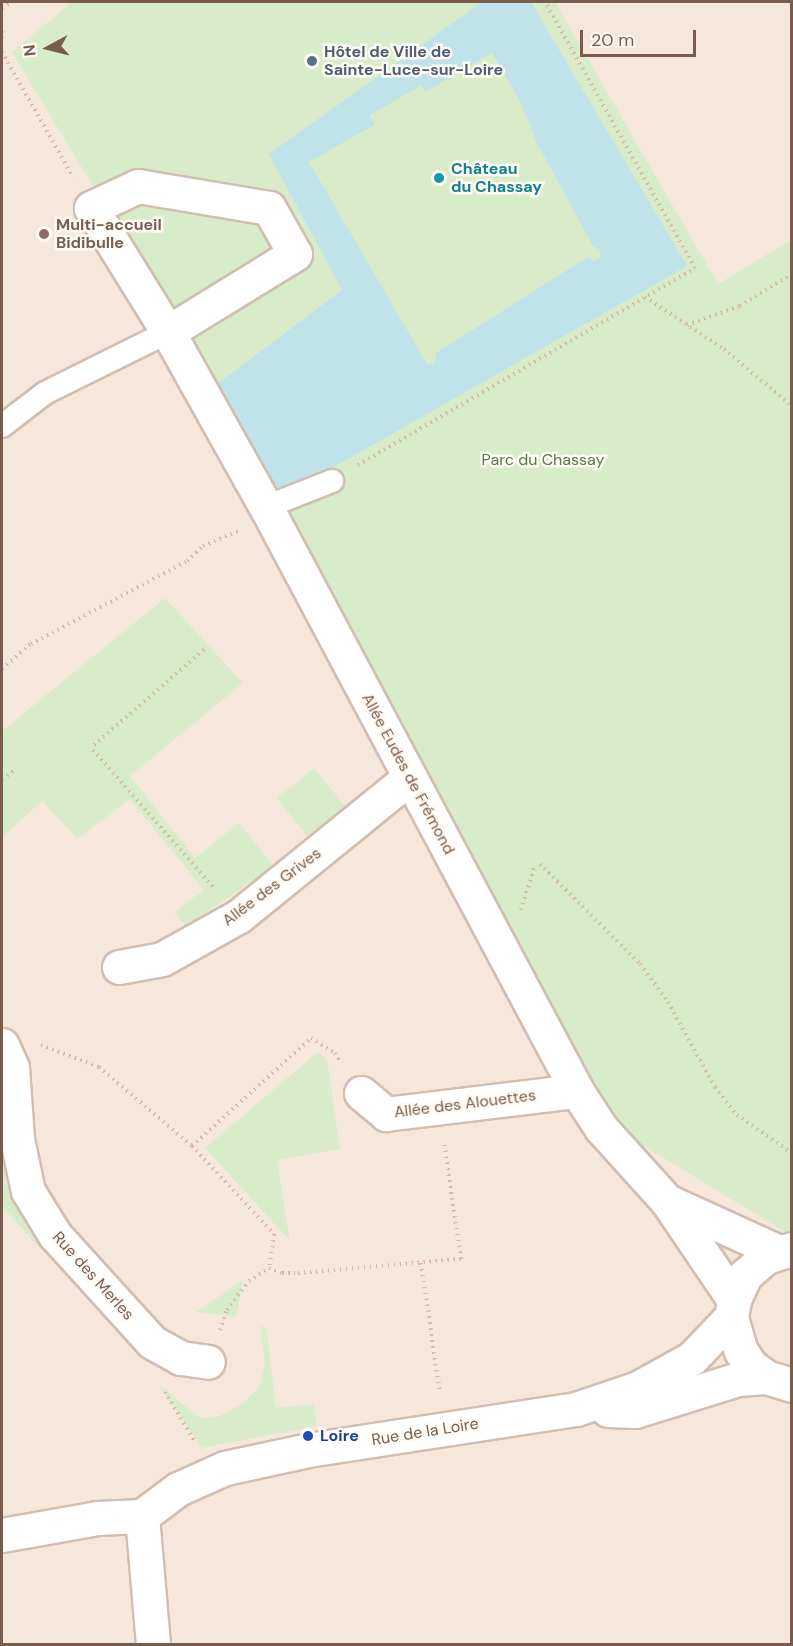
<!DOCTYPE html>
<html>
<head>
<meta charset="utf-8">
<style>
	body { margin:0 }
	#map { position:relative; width:793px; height:1646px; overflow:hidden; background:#fdf6ec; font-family:"DM Sans",sans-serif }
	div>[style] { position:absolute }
	.residential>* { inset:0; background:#f5e8da; transform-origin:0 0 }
	.green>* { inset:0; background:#d8ecc9; transform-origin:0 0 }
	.water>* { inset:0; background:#bfe3e8 }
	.path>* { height:4px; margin-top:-2px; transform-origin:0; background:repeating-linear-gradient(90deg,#d9b8a5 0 1.5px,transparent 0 6px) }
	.roads { filter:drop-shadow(2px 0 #d1beb0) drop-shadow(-2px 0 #d1beb0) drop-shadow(0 2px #d1beb0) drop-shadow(0 -2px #d1beb0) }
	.lane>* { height:22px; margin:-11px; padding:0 11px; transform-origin:11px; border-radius:11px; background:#fff }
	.street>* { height:33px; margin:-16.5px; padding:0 16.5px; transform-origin:16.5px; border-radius:16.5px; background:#fff }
	.secondary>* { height:33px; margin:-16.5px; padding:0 16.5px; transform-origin:16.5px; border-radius:16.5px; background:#fff }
	.dots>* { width:16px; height:16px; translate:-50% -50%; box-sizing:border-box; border:3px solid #fffaf3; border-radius:50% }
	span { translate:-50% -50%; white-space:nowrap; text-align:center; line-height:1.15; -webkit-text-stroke:5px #fffaf3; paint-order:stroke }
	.service-label { font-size:16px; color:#4e5e75; font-weight:700 }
	.left { translate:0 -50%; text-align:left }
	.culture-label { font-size:16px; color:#0d838f; font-weight:700 }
	.education-label { font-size:16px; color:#785e54; font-weight:700 }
	.park-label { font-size:16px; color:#537a41 }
	.street-label { font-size:16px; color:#7a5c4d }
	.transit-label { font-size:16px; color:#164399; font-weight:700 }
	.frame { position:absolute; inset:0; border:3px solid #7a5c4d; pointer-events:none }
	.north { position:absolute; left:18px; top:18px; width:60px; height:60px; -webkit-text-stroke:4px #fffaf3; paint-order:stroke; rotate:263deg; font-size:16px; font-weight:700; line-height:24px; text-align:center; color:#7a5c4d }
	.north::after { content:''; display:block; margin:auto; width:21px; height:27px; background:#7a5c4d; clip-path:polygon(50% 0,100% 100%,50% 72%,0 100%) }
	.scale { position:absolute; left:580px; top:30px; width:116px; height:27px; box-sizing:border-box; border:3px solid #7a5c4d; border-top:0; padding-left:8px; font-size:18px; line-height:21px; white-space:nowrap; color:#7a5c4d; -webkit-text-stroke:4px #fffaf3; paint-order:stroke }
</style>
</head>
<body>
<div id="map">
	<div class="residential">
		<i style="left:2px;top:2px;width:789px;height:1642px"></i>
	</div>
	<div class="green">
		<i style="clip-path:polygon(72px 2px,555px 2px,718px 284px,791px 240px,791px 1231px,785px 1232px,618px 1130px,281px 497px,12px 52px)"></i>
		<i style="clip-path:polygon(165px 598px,243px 683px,130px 776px,195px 858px,239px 823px,274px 866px,186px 926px,174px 912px,204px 890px,130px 799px,77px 839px,42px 801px,2px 838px,2px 731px)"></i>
		<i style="left:314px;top:768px;width:50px;height:48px;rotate:51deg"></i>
		<i style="clip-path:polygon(318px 1052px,327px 1059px,340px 1149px,277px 1160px,290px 1241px,205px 1148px)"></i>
		<i style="clip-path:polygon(4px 1120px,6px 1181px,40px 1249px,2px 1206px)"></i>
		<i style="clip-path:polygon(243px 1280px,236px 1317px,196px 1312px)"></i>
		<i style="clip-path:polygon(260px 1327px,266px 1327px,276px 1407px,314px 1405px,317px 1426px,202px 1448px,158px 1384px,200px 1418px,218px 1417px,243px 1403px,259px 1387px,265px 1365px)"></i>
	</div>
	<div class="water">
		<i style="clip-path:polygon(evenodd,482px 2px,531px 2px,687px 266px,281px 497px,217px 384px,342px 290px,269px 154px,482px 2px,492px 53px,520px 101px,537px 143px,593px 246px,600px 250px,601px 257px,594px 261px,588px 257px,436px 353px,435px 363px,427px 364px,309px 162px,374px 125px,370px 115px,422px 85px,425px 92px,492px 53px)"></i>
	</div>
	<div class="path">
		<i style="left:2px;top:8px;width:11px;rotate:-34deg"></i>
		<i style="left:2px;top:31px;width:7px;rotate:90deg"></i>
		<i style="left:2px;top:52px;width:144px;rotate:60.4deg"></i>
		<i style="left:645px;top:297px;width:95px;rotate:33.4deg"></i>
		<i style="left:724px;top:349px;width:89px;rotate:40deg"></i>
		<i style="left:687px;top:325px;width:56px;rotate:-19.7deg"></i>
		<i style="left:740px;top:306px;width:61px;rotate:-31.6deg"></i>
		<i style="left:358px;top:465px;width:390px;rotate:-30.3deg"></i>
		<i style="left:695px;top:268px;width:305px;rotate:-119.4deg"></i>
		<i style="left:2px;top:669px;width:38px;rotate:-41deg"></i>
		<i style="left:31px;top:644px;width:177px;rotate:-28deg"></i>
		<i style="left:187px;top:561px;width:22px;rotate:-43deg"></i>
		<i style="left:203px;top:546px;width:38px;rotate:-23deg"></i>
		<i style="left:94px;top:745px;width:148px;rotate:-40.9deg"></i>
		<i style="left:93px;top:750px;width:185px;rotate:48.7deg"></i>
		<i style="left:2px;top:779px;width:16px;rotate:-35deg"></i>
		<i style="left:540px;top:864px;width:141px;rotate:45deg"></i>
		<i style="left:640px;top:964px;width:47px;rotate:53.6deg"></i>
		<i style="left:668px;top:1002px;width:97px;rotate:61.1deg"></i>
		<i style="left:715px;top:1087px;width:36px;rotate:52deg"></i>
		<i style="left:737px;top:1115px;width:67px;rotate:34.6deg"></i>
		<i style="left:521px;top:910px;width:44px;rotate:-72.8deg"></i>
		<i style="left:41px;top:1045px;width:62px;rotate:20.8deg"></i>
		<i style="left:99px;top:1067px;width:122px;rotate:40.3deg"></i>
		<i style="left:192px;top:1146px;width:120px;rotate:47deg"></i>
		<i style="left:274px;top:1234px;width:34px;rotate:98deg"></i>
		<i style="left:192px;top:1146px;width:161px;rotate:-42.2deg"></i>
		<i style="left:311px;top:1038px;width:28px;rotate:32deg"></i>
		<i style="left:335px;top:1053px;width:12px;rotate:59deg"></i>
		<i style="left:421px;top:1263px;width:131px;rotate:81.7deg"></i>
		<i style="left:220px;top:1330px;width:21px;rotate:-71deg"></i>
		<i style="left:227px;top:1310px;width:36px;rotate:-53deg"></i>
		<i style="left:249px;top:1281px;width:24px;rotate:-33deg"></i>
		<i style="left:269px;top:1268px;width:14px;rotate:21deg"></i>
		<i style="left:282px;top:1273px;width:16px"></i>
		<i style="left:298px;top:1273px;width:164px;rotate:-4.9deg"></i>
		<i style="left:461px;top:1259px;width:118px;rotate:-98.3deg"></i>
		<i style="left:165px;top:1392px;width:58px;rotate:59deg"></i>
	</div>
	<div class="roads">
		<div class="lane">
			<i style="left:2px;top:426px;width:54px;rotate:-37.5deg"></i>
			<i style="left:45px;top:393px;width:137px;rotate:-26.4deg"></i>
			<i style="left:266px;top:507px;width:71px;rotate:-21.5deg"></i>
		</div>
		<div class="street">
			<i style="left:168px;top:332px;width:149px;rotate:-31.6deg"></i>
			<i style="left:295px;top:254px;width:53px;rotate:-119.5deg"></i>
			<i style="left:269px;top:208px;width:133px;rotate:-170.5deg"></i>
			<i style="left:138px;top:186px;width:52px;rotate:154.9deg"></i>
			<i style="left:91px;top:208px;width:146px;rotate:58.2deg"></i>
			<i style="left:168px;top:332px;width:201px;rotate:60.8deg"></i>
			<i style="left:266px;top:507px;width:662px;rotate:61.96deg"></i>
			<i style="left:577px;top:1091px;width:44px;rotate:57deg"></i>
			<i style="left:601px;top:1128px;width:98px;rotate:47.9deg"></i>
			<i style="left:667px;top:1201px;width:120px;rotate:55.9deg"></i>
			<i style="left:119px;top:967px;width:44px;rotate:-10.5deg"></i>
			<i style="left:162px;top:959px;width:88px;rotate:-29.2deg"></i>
			<i style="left:239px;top:916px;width:220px;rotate:-39.1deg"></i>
			<i style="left:2px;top:1045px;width:24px;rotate:66deg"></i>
			<i style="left:12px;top:1067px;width:72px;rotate:86deg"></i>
			<i style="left:17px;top:1139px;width:53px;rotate:78.1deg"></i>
			<i style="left:28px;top:1191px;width:52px;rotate:58.5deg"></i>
			<i style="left:55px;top:1235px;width:144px;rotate:47.8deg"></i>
			<i style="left:152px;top:1342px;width:33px;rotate:29deg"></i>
			<i style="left:181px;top:1358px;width:27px;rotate:8deg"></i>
			<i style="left:361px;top:1093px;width:33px;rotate:40deg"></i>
			<i style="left:386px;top:1114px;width:192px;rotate:-6.9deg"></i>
			<i style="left:667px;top:1201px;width:123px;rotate:24.5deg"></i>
			<i style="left:142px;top:1516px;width:128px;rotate:85.1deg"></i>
		</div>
		<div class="secondary">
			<i style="left:792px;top:1249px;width:27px;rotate:163deg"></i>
			<i style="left:766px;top:1257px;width:28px;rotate:139deg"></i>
			<i style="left:745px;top:1275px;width:27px;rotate:114deg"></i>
			<i style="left:734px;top:1300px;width:17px;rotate:100deg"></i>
			<i style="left:731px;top:1317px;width:35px;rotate:74deg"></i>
			<i style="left:741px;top:1351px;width:18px;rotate:56deg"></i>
			<i style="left:751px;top:1366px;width:19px;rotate:36deg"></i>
			<i style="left:766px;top:1377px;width:27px;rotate:17deg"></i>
			<i style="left:608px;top:1410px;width:27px;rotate:2deg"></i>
			<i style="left:635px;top:1411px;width:108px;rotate:-17.3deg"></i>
			<i style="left:738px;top:1379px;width:28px;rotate:-4deg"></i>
			<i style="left:2px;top:1535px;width:97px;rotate:-10.1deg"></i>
			<i style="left:97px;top:1518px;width:45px;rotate:-2.5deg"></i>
			<i style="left:142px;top:1516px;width:45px;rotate:-36.9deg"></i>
			<i style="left:178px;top:1489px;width:51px;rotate:-24.1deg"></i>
			<i style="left:225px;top:1468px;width:85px;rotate:-12.2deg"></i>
			<i style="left:308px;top:1450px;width:271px;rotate:-8.7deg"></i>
			<i style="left:576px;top:1409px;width:65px;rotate:-18.7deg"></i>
			<i style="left:638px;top:1388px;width:62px;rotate:-29.1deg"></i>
			<i style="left:692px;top:1358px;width:57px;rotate:-46.4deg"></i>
		</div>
	</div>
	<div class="dots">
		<i style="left:312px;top:61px;background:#5c6f8a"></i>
		<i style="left:439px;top:178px;background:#0f9aa8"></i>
		<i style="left:44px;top:234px;background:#8d6e63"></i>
		<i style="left:308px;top:1436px;background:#1a4fb4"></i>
	</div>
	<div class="service-label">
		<span class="left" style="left:324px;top:61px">Hôtel de Ville de<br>Sainte-Luce-sur-Loire</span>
	</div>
	<div class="culture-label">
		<span class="left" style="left:451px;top:178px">Château<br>du Chassay</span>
	</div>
	<div class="education-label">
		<span class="left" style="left:56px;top:234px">Multi-accueil<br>Bidibulle</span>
	</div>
	<div class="park-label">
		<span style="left:543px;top:460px">Parc du Chassay</span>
	</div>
	<div class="street-label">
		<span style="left:408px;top:774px;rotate:62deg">Allée Eudes de Frémond</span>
		<span style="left:272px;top:887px;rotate:-37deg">Allée des Grives</span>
		<span style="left:465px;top:1104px;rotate:-7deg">Allée des Alouettes</span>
		<span style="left:93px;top:1276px;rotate:48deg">Rue des Merles</span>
		<span style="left:425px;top:1432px;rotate:-9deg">Rue de la Loire</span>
	</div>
	<div class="transit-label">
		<span class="left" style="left:320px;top:1436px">Loire</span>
	</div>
	<div class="frame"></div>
	<div class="north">N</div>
	<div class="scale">20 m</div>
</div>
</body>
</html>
